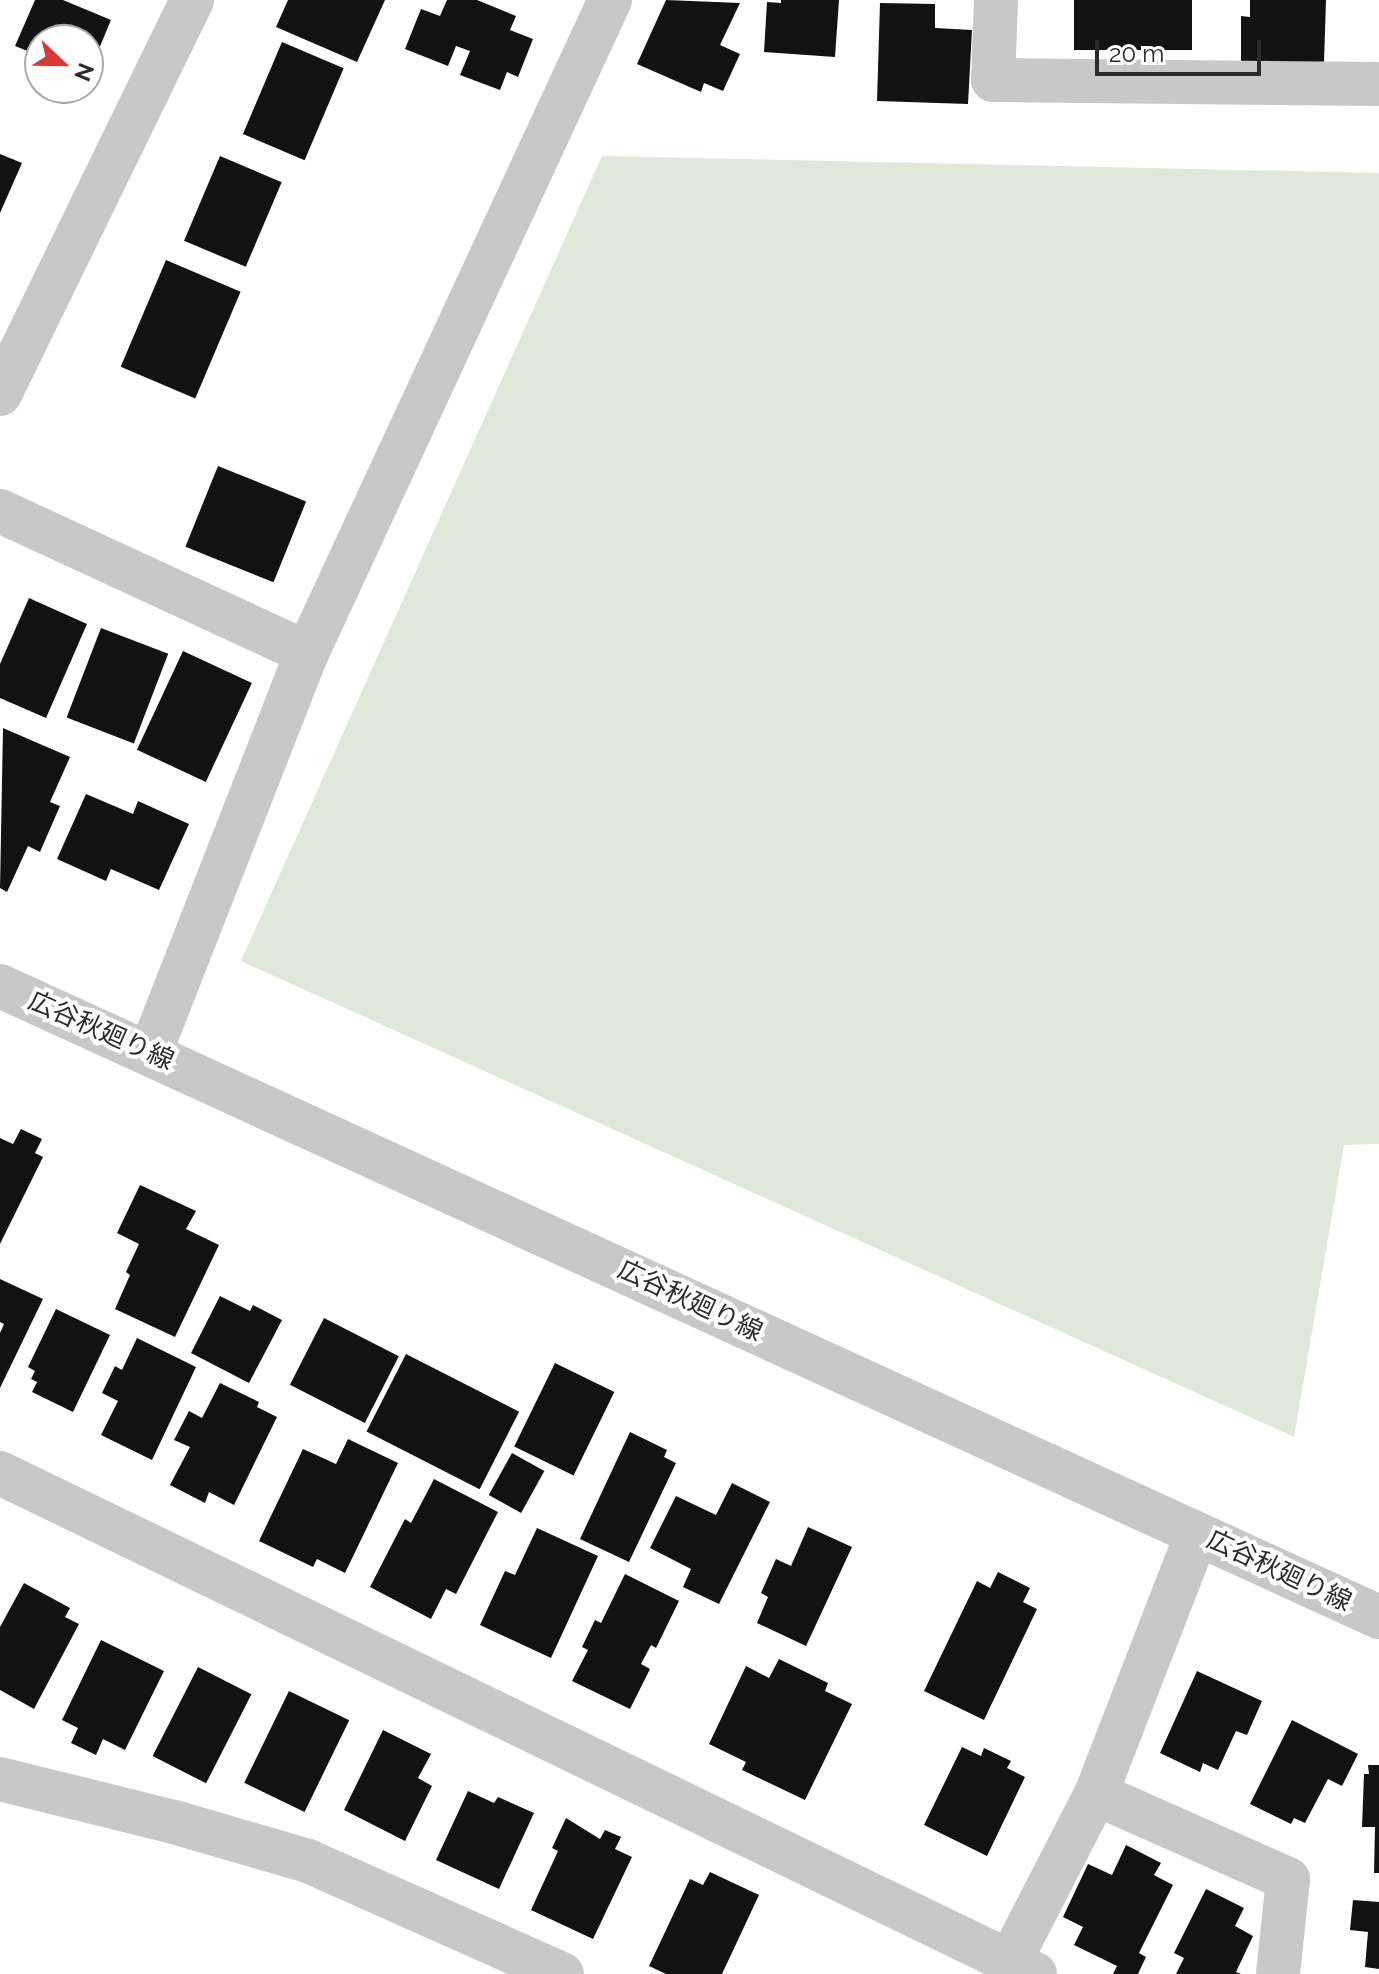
<!DOCTYPE html>
<html>
<head>
<meta charset="utf-8">
<style>
	body { margin:0 }
	#map { position:relative; width:1379px; height:1974px; overflow:hidden; background:#fff; font-family:Raleway,"Noto Sans JP",sans-serif }
	div>[style] { position:absolute }
	.green>* { inset:0; background:#e0e9d9 }
	.building>* { inset:0; background:#121212; transform-origin:0 0 }
	.minor>* { height:44px; margin:-22px; padding:0 22px; transform-origin:22px; border-radius:22px; background:#c8c8c8 }
	span { translate:-50% -50%; white-space:nowrap; text-align:center; line-height:1.15; -webkit-text-stroke:8px #fff; paint-order:stroke }
	.street-label { font-size:26px; color:#2b2b2b }
	.north { position:absolute; left:24px; top:24px; width:80px; height:80px; box-sizing:border-box; background:#fff; border:2px solid #aaa; border-radius:50%; rotate:112deg; font-size:22px; font-weight:700; line-height:32px; text-align:center; color:#2b2b2b }
	.north::after { content:''; display:block; margin:auto; width:28px; height:36px; background:#dc3734; clip-path:polygon(50% 0,100% 100%,50% 72%,0 100%) }
	.scale { position:absolute; left:1095px; top:40px; width:166px; height:36px; box-sizing:border-box; border:4px solid #2b2b2b; border-top:0; padding-left:10px; font-size:24px; line-height:28px; white-space:nowrap; color:#2b2b2b; -webkit-text-stroke:6px #fff; paint-order:stroke }
</style>
</head>
<body>
<div id="map">
	<div class="green">
		<i style="clip-path:polygon(602px 156px,1379px 173px,1379px 1144px,1344px 1145px,1294px 1437px,241px 961px)"></i>
	</div>
	<div class="building">
		<i style="clip-path:polygon(35px 0,63px 0,111px 20px,88px 75px,88px 40px,40px 40px,40px 56px,15px 46px)"></i>
		<i style="clip-path:polygon(288px 0,385px 0,357px 62px,276px 27px)"></i>
		<i style="clip-path:polygon(447px 0,477px 0,516px 16px,510px 30px,533px 39px,518px 77px,507px 72px,500px 90px,460px 75px,470px 51px,456px 46px,448px 66px,405px 49px,421px 9px,440px 16px)"></i>
		<i style="clip-path:polygon(666px 0,740px 3px,720px 45px,740px 54px,723px 91px,704px 83px,701px 92px,637px 64px)"></i>
		<i style="clip-path:polygon(781px 0,839px 0,835px 57px,764px 52px,767px 2px,781px 3px)"></i>
		<i style="left:1074px;top:0;width:118px;height:50px"></i>
		<i style="clip-path:polygon(1250px 0,1326px 0,1324px 63px,1241px 61px,1241px 16px,1250px 17px)"></i>
		<i style="clip-path:polygon(880px 3px,935px 4px,935px 28px,972px 30px,968px 104px,877px 101px)"></i>
		<i style="left:282px;top:42px;width:67px;height:100px;rotate:23deg"></i>
		<i style="clip-path:polygon(0 154px,22px 163px,0 213px)"></i>
		<i style="left:220px;top:156px;width:67px;height:92px;rotate:23deg"></i>
		<i style="left:166px;top:260px;width:81px;height:116px;rotate:23deg"></i>
		<i style="left:218px;top:466px;width:95px;height:87px;rotate:22deg"></i>
		<i style="clip-path:polygon(29px 598px,87px 624px,46px 718px,0 698px,0 664px)"></i>
		<i style="left:101px;top:628px;width:72px;height:96px;rotate:21deg"></i>
		<i style="left:183px;top:651px;width:76px;height:109px;rotate:25deg"></i>
		<i style="clip-path:polygon(3px 728px,70px 757px,50px 802px,60px 806px,40px 852px,28px 846px,7px 892px,0 888px)"></i>
		<i style="clip-path:polygon(86px 794px,133px 814px,138px 801px,189px 824px,159px 890px,111px 869px,106px 881px,57px 859px)"></i>
		<i style="clip-path:polygon(21px 1129px,42px 1139px,35px 1153px,43px 1157px,0 1244px,0 1138px,13px 1144px)"></i>
		<i style="clip-path:polygon(140px 1185px,196px 1211px,186px 1229px,219px 1245px,175px 1337px,115px 1309px,130px 1275px,126px 1272px,139px 1244px,117px 1233px)"></i>
		<i style="clip-path:polygon(0 1279px,43px 1299px,0 1388px,0 1333px,4px 1324px,0 1322px)"></i>
		<i style="clip-path:polygon(220px 1296px,250px 1311px,253px 1305px,282px 1320px,249px 1383px,191px 1353px)"></i>
		<i style="clip-path:polygon(56px 1309px,110px 1335px,73px 1412px,32px 1392px,37px 1382px,31px 1379px,35px 1371px,28px 1367px)"></i>
		<i style="left:324px;top:1318px;width:84px;height:75px;rotate:27deg"></i>
		<i style="clip-path:polygon(137px 1338px,196px 1367px,152px 1460px,101px 1435px,118px 1401px,102px 1393px,115px 1366px,122px 1370px)"></i>
		<i style="left:406px;top:1354px;width:127px;height:87px;rotate:27deg"></i>
		<i style="left:555px;top:1363px;width:66px;height:93px;rotate:26deg"></i>
		<i style="clip-path:polygon(220px 1383px,259px 1402px,257px 1407px,277px 1417px,234px 1505px,209px 1492px,205px 1503px,170px 1485px,190px 1447px,174px 1440px,189px 1411px,202px 1418px)"></i>
		<i style="clip-path:polygon(630px 1432px,667px 1450px,664px 1457px,676px 1463px,629px 1562px,580px 1539px)"></i>
		<i style="clip-path:polygon(348px 1439px,398px 1463px,345px 1573px,317px 1559px,313px 1567px,259px 1541px,303px 1449px,336px 1464px)"></i>
		<i style="left:512px;top:1453px;width:37px;height:48px;rotate:29deg"></i>
		<i style="clip-path:polygon(434px 1479px,498px 1512px,456px 1594px,446px 1589px,431px 1619px,370px 1587px,405px 1519px,411px 1523px)"></i>
		<i style="clip-path:polygon(732px 1483px,770px 1502px,719px 1604px,683px 1587px,691px 1569px,650px 1548px,676px 1496px,716px 1515px)"></i>
		<i style="clip-path:polygon(808px 1527px,852px 1547px,806px 1646px,757px 1623px,768px 1597px,761px 1593px,776px 1559px,791px 1566px)"></i>
		<i style="clip-path:polygon(537px 1528px,598px 1556px,551px 1658px,480px 1625px,505px 1571px,515px 1575px)"></i>
		<i style="clip-path:polygon(998px 1572px,1030px 1588px,1023px 1602px,1037px 1609px,984px 1720px,924px 1691px,977px 1581px,990px 1588px)"></i>
		<i style="clip-path:polygon(625px 1574px,679px 1601px,656px 1648px,651px 1645px,641px 1664px,650px 1669px,630px 1709px,572px 1681px,588px 1650px,582px 1647px,595px 1620px,601px 1623px)"></i>
		<i style="clip-path:polygon(24px 1583px,70px 1608px,65px 1617px,79px 1624px,34px 1709px,0 1690px,0 1627px)"></i>
		<i style="clip-path:polygon(101px 1640px,164px 1671px,125px 1750px,103px 1739px,96px 1755px,71px 1743px,78px 1728px,62px 1720px)"></i>
		<i style="clip-path:polygon(779px 1659px,828px 1683px,825px 1691px,852px 1704px,805px 1800px,742px 1770px,746px 1762px,709px 1744px,746px 1666px,769px 1678px)"></i>
		<i style="left:198px;top:1667px;width:60px;height:100px;rotate:27deg"></i>
		<i style="clip-path:polygon(1197px 1671px,1262px 1701px,1247px 1735px,1236px 1731px,1218px 1770px,1203px 1763px,1200px 1772px,1160px 1753px)"></i>
		<i style="left:289px;top:1691px;width:67px;height:102px;rotate:26deg"></i>
		<i style="clip-path:polygon(1292px 1720px,1358px 1754px,1342px 1786px,1328px 1779px,1305px 1823px,1294px 1818px,1291px 1824px,1250px 1804px)"></i>
		<i style="clip-path:polygon(383px 1730px,431px 1754px,418px 1778px,432px 1786px,405px 1841px,344px 1810px)"></i>
		<i style="clip-path:polygon(962px 1747px,981px 1756px,984px 1748px,1011px 1761px,1007px 1768px,1025px 1777px,987px 1856px,924px 1825px)"></i>
		<i style="clip-path:polygon(1368px 1765px,1379px 1765px,1379px 1873px,1374px 1873px,1375px 1827px,1362px 1827px,1364px 1774px,1369px 1774px)"></i>
		<i style="clip-path:polygon(468px 1791px,494px 1803px,498px 1797px,534px 1813px,499px 1889px,436px 1860px)"></i>
		<i style="clip-path:polygon(566px 1818px,600px 1839px,605px 1830px,621px 1837px,615px 1849px,632px 1857px,593px 1939px,531px 1910px,558px 1851px,552px 1848px)"></i>
		<i style="clip-path:polygon(1126px 1845px,1161px 1863px,1154px 1875px,1173px 1885px,1139px 1953px,1146px 1957px,1138px 1974px,1113px 1974px,1117px 1966px,1074px 1945px,1083px 1927px,1063px 1917px,1088px 1864px,1112px 1875px)"></i>
		<i style="clip-path:polygon(710px 1872px,759px 1895px,722px 1974px,666px 1974px,649px 1966px,690px 1879px,703px 1885px)"></i>
		<i style="clip-path:polygon(1206px 1889px,1244px 1908px,1235px 1926px,1253px 1936px,1236px 1972px,1241px 1974px,1176px 1974px,1184px 1958px,1174px 1953px)"></i>
		<i style="clip-path:polygon(1353px 1900px,1379px 1902px,1379px 1969px,1365px 1967px,1368px 1932px,1350px 1930px)"></i>
	</div>
	<div class="minor">
		<i style="left:996px;top:0;width:80px;rotate:92.1deg"></i>
		<i style="left:993px;top:80px;width:386px;rotate:0.6deg"></i>
		<i style="left:0;top:394px;width:438px;rotate:-64deg"></i>
		<i style="left:0;top:511px;width:338px;rotate:24.8deg"></i>
		<i style="left:0;top:986px;width:1517px;rotate:24.59deg"></i>
		<i style="left:150px;top:1053px;width:430px;rotate:-68.6deg"></i>
		<i style="left:307px;top:653px;width:720px;rotate:-65.11deg"></i>
		<i style="left:0;top:1473px;width:1150px;rotate:25.83deg"></i>
		<i style="left:0;top:1779px;width:179px;rotate:13.9deg"></i>
		<i style="left:174px;top:1822px;width:140px;rotate:16.2deg"></i>
		<i style="left:308px;top:1861px;width:278px;rotate:24deg"></i>
		<i style="left:1096px;top:1794px;width:210px;rotate:23.9deg"></i>
		<i style="left:1288px;top:1879px;width:96px;rotate:96deg"></i>
		<i style="left:1009px;top:1963px;width:190px;rotate:-62.8deg"></i>
		<i style="left:1096px;top:1794px;width:279px;rotate:-68.8deg"></i>
	</div>
	<div class="street-label">
		<span style="left:101px;top:1031px;rotate:24deg">広谷秋廻り線</span>
		<span style="left:690px;top:1301px;rotate:25deg">広谷秋廻り線</span>
		<span style="left:1279px;top:1571px;rotate:25deg">広谷秋廻り線</span>
	</div>
	<div class="north">N</div>
	<div class="scale">20 m</div>
</div>
</body>
</html>
